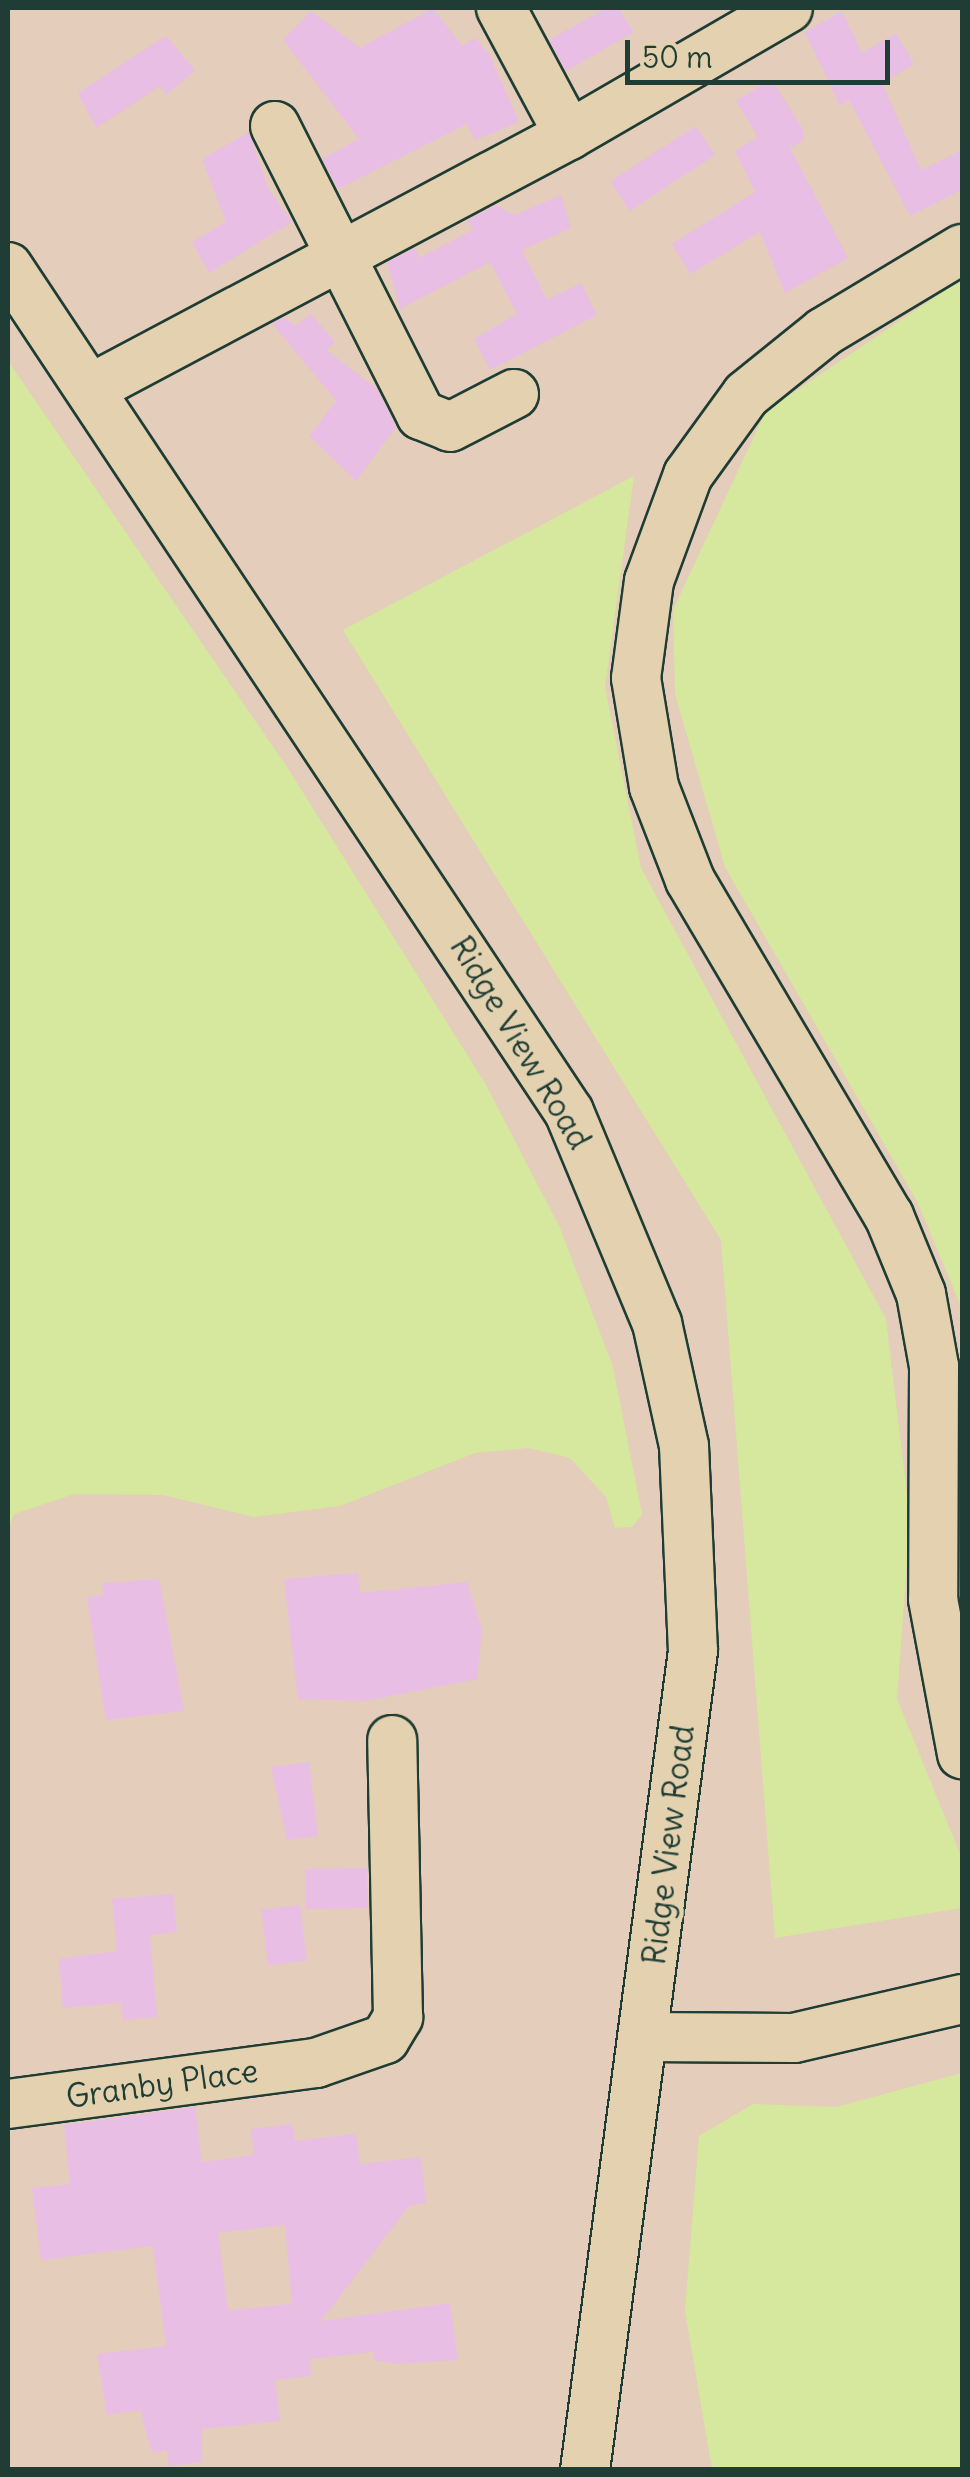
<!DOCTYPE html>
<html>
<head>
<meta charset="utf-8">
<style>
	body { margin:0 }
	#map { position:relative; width:970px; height:2477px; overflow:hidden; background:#e4cdba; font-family:Delius,sans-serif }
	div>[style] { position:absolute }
	.green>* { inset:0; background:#d5e89d }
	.building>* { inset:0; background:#e9bee4; transform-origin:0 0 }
	.roads { filter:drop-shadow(2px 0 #1f3d34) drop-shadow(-2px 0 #1f3d34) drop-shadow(0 2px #1f3d34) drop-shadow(0 -2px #1f3d34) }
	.minor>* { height:48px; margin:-24px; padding:0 24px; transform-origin:24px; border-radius:24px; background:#e3d1af }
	span { translate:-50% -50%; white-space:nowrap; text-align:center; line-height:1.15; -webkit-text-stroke:9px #e3d1af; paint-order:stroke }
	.street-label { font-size:32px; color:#1f3d34 }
	.frame { position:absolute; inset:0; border:10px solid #1f3d34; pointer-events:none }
	.scale { position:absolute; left:625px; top:40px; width:265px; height:45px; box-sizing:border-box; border:5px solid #1f3d34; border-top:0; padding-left:12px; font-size:30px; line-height:35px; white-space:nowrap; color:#1f3d34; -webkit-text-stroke:8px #e3d1af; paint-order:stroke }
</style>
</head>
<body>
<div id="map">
	<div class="green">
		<i style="clip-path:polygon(962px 279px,962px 1309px,918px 1203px,725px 867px,675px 694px,673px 610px,766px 411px)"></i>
		<i style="clip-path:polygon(8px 361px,287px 767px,486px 1085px,560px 1228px,613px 1367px,642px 1514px,632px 1527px,615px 1528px,606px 1497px,570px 1458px,529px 1448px,475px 1453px,340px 1506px,254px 1517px,163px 1495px,74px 1494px,14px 1514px,8px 1530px)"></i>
		<i style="clip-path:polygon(634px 476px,605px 687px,641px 868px,886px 1319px,910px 1520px,897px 1699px,962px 1859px,962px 1908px,775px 1938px,721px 1240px,343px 630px)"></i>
		<i style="clip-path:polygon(962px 2073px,962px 2469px,712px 2469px,685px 2311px,699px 2136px,753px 2104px,836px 2107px)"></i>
	</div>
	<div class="building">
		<i style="clip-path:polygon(433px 8px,462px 46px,475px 38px,489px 54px,519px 122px,475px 140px,467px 124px,338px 189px,322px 159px,359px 139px,283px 40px,311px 11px,360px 48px)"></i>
		<i style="clip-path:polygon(606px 8px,618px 8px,634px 32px,566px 71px,549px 40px)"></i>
		<i style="clip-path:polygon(842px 11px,862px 53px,896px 33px,914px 64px,882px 83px,921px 170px,962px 150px,962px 190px,910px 216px,849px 100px,840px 106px,805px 32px)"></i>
		<i style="clip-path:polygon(166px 36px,195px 70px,167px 95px,160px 86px,96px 128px,78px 93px)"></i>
		<i style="clip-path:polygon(771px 79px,803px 129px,804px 140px,790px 148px,848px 258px,785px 293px,760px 232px,690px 274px,672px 244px,755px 192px,735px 151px,758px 137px,736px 101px)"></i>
		<i style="left:696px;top:126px;width:35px;height:102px;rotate:57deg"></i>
		<i style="clip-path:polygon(249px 132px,268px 188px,292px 222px,209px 273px,192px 242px,226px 222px,202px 159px)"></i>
		<i style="clip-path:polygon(561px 195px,571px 228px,522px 250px,547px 300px,581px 283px,597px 315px,490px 370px,474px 339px,517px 314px,490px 262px,400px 309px,387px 262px,415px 248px,419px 258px,473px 230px,468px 220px,496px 205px,514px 215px)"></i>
		<i style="clip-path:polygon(311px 314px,335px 342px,326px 350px,377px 389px,396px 427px,356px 481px,309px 436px,336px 401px,272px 323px,284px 317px,296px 326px)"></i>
		<i style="clip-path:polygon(358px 1573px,360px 1593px,467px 1582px,482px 1630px,477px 1679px,365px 1701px,298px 1699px,284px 1579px)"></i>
		<i style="clip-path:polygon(159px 1579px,184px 1711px,106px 1720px,87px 1597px,103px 1595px,102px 1583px)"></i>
		<i style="clip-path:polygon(309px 1762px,318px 1836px,287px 1840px,271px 1767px)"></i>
		<i style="left:367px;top:1868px;width:40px;height:62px;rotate:89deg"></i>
		<i style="clip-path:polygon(173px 1894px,177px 1932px,150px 1935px,157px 2017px,123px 2020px,121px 2003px,63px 2008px,59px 1959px,117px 1951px,112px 1899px)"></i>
		<i style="left:300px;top:1905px;width:56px;height:39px;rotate:83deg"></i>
		<i style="clip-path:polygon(evenodd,195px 2107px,202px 2162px,254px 2155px,251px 2129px,292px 2124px,295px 2141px,356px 2134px,360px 2164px,421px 2157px,426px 2203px,409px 2206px,321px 2321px,450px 2303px,458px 2360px,396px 2364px,374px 2360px,373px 2352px,310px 2359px,311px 2376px,275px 2380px,280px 2421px,202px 2429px,202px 2462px,168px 2466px,167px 2450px,152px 2453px,140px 2410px,107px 2415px,97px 2354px,166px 2346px,153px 2246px,41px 2260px,32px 2188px,70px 2184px,64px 2125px,195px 2107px,285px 2225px,292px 2304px,228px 2310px,218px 2233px,285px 2225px)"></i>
	</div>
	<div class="roads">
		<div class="minor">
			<i style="left:501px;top:8px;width:144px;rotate:61.8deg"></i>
			<i style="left:275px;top:126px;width:324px;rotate:63.2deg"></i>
			<i style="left:421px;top:415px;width:31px;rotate:22deg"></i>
			<i style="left:450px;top:427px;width:72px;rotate:-27.3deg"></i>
			<i style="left:962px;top:249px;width:161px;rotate:149deg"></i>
			<i style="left:824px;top:332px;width:100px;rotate:141.1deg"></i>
			<i style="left:746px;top:395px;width:99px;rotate:125.9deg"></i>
			<i style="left:688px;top:475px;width:113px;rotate:110.2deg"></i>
			<i style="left:649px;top:581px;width:98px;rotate:97.6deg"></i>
			<i style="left:636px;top:678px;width:110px;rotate:80.6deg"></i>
			<i style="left:654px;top:787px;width:100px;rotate:68.8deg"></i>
			<i style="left:690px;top:880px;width:391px;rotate:59.4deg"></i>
			<i style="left:889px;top:1216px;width:84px;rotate:67.7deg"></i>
			<i style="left:921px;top:1294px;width:73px;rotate:79.8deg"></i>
			<i style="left:934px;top:1366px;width:233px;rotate:90.2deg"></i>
			<i style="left:933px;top:1599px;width:158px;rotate:79.4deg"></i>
			<i style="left:8px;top:267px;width:1014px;rotate:56.42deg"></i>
			<i style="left:569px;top:1112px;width:229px;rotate:67.4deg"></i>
			<i style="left:657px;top:1323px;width:126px;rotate:77.6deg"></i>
			<i style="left:684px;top:1446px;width:205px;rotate:87.5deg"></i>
			<i style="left:693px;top:1651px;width:826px;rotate:97.51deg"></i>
			<i style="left:90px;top:389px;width:542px;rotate:-27.94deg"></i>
			<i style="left:569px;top:135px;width:253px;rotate:-30.1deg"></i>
			<i style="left:644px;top:2037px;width:150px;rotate:0.4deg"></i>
			<i style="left:794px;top:2038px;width:172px;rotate:-13.1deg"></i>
			<i style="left:8px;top:2104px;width:311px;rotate:-7.6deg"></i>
			<i style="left:316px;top:2063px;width:73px;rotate:-19.2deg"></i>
			<i style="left:385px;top:2039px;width:26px;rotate:-59deg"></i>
			<i style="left:398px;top:2017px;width:277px;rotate:-91.2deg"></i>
		</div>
	</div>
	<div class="street-label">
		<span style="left:520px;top:1043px;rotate:59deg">Ridge View Road</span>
		<span style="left:669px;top:1845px;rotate:-83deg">Ridge View Road</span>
		<span style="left:162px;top:2084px;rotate:-8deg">Granby Place</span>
	</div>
	<div class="frame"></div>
	<div class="scale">50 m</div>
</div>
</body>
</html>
